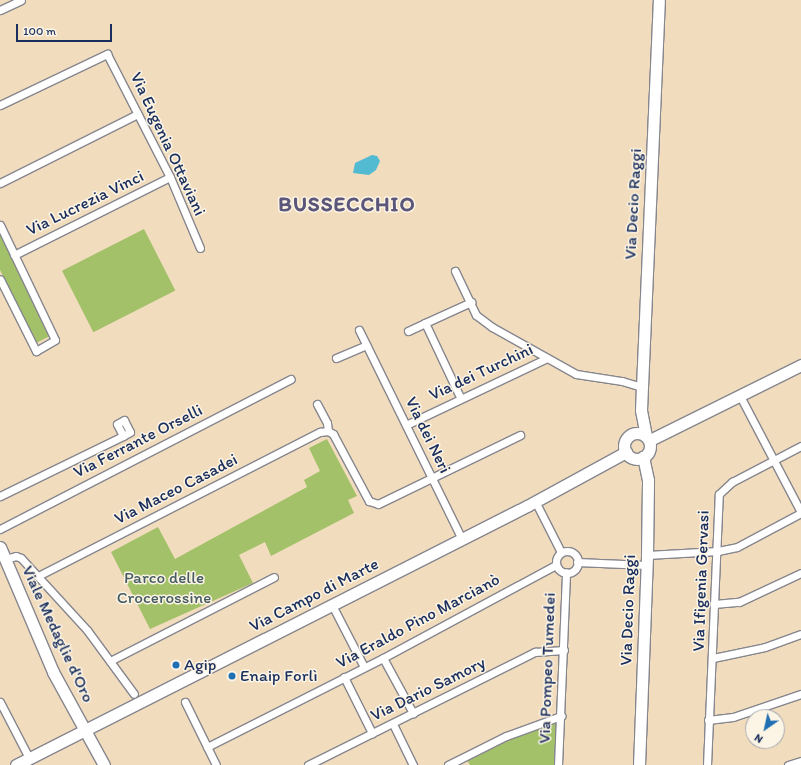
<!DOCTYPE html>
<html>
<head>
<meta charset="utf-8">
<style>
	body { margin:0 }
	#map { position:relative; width:801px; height:765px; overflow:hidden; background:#f2dcbe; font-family:Itim,sans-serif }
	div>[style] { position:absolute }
	.green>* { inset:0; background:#a2c168; transform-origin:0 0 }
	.water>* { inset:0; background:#53bbd1 }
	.roads { filter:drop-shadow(1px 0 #86868e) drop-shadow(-1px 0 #86868e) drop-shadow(0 1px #86868e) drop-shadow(0 -1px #86868e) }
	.street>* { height:7px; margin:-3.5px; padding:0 3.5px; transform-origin:3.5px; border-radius:3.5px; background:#fff }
	.street>.ring { margin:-3.5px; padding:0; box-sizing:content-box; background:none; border:7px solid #fff; border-radius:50% }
	.secondary>* { height:11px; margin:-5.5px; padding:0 5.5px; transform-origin:5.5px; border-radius:5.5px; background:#fff }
	.secondary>.ring { margin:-5.5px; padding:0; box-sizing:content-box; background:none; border:11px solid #fff; border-radius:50% }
	.dots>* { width:11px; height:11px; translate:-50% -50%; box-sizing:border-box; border:2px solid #fcf5e5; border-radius:50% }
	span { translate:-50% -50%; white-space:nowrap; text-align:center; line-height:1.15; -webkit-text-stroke:3px #fcf5e5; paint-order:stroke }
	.street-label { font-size:17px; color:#1b2f5e }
	.park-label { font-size:17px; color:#445b61 }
	.poi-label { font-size:17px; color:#1b2f5e }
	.left { translate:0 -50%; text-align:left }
	.district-label { font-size:21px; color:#5b567a; font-weight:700; letter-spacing:1px }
	.north { position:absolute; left:745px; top:709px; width:40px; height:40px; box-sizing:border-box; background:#fcf5e5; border:1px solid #a2a6af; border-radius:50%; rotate:214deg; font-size:11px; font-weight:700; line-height:16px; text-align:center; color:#1b2f5e }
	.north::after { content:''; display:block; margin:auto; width:14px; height:18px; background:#1f6fb2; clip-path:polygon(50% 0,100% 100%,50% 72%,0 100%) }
	.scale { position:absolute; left:16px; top:24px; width:96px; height:18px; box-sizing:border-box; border:2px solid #1b2f5e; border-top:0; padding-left:5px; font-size:12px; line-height:14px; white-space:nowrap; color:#1b2f5e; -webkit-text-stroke:3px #fcf5e5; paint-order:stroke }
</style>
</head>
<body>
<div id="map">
	<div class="green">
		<i style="left:144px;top:229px;width:69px;height:92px;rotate:63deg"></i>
		<i style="clip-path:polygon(0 234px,50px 336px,36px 343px,0 270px)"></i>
		<i style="clip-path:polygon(327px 439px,357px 496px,348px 500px,354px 513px,271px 556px,265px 542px,239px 555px,253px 583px,150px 629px,111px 552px,158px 527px,175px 559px,307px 487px,304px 480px,320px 471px,309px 448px)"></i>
		<i style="clip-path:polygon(557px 718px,554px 765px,470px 765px,467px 760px)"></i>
	</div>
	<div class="water">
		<i style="clip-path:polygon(372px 155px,377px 156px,380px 161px,376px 170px,369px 175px,353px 173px,355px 163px)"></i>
	</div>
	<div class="roads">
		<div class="street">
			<i style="left:0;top:10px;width:23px;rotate:-25deg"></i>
			<i style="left:0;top:105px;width:119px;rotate:-25.5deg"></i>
			<i style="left:107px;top:54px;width:138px;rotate:62.9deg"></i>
			<i style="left:170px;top:177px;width:77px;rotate:67.1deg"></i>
			<i style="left:0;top:183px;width:154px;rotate:-26.6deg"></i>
			<i style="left:0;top:225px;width:127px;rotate:64.4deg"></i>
			<i style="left:55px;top:340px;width:22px;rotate:150deg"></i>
			<i style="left:36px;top:351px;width:80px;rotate:-116.6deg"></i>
			<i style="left:14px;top:255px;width:174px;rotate:-26.6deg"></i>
			<i style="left:455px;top:271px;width:49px;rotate:64.5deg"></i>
			<i style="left:476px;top:315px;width:20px;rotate:37deg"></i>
			<i style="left:492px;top:327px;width:96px;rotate:29.2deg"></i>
			<i style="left:576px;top:374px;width:47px;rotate:8.7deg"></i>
			<i style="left:622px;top:381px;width:21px;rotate:17deg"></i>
			<i style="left:359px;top:330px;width:233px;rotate:63.8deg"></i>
			<i style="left:408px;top:331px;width:19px;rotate:-25deg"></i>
			<i style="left:336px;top:358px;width:33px;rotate:-23deg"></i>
			<i style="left:740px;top:396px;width:131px;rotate:62.3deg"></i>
			<i style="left:460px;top:397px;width:82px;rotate:-115.3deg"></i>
			<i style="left:425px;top:323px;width:51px;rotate:-24.5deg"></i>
			<i style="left:317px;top:404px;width:21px;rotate:62deg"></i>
			<i style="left:327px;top:423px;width:8px;rotate:83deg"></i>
			<i style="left:328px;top:431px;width:6px;rotate:31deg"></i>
			<i style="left:333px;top:434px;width:76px;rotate:61.8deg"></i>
			<i style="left:369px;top:501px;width:9px;rotate:18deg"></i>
			<i style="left:378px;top:504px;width:158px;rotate:-25.9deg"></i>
			<i style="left:406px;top:425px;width:156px;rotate:-25.4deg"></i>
			<i style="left:0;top:496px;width:137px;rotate:-26deg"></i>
			<i style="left:123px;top:436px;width:8px;rotate:-30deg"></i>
			<i style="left:130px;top:432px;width:13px;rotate:-117deg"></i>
			<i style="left:124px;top:420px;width:8px;rotate:150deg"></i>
			<i style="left:117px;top:424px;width:13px;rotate:63deg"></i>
			<i style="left:535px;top:501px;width:57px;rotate:63deg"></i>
			<i style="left:0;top:529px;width:327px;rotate:-27.3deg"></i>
			<i class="ring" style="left:556px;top:551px;width:15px;height:15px"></i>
			<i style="left:647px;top:555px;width:71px;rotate:-3.2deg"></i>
			<i style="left:718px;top:551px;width:19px;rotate:-12deg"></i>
			<i style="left:737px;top:547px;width:72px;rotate:-28deg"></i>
			<i style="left:5px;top:559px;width:11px;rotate:-15deg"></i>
			<i style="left:16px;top:556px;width:5px;rotate:22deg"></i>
			<i style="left:21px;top:558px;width:98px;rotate:47.5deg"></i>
			<i style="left:87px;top:630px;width:79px;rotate:53.7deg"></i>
			<i style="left:577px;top:562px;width:70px;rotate:2.5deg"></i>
			<i style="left:38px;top:576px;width:317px;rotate:-27.1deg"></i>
			<i style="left:320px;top:432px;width:8px;rotate:-7deg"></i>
			<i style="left:714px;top:604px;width:25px;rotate:-5deg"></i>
			<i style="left:739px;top:602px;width:68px;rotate:-25.1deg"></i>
			<i style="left:332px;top:605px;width:70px;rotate:62.7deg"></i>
			<i style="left:383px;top:658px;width:63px;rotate:61.4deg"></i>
			<i style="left:713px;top:658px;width:53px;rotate:-11.9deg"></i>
			<i style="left:765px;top:647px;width:38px;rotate:-20deg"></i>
			<i style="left:110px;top:661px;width:184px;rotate:-27.1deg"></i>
			<i style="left:344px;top:677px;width:63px;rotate:63.4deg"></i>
			<i style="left:0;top:702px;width:63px;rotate:62.6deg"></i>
			<i style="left:185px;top:702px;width:70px;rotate:63.8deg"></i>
			<i style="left:708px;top:720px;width:25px;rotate:-7deg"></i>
			<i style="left:733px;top:717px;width:72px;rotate:-18.7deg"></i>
			<i style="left:393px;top:724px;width:46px;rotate:64deg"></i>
			<i style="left:207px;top:747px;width:197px;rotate:-26.8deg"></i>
			<i style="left:383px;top:658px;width:196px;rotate:-28.3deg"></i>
			<i style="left:308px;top:765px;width:254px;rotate:-26.5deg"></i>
			<i style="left:535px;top:652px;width:29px;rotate:-4deg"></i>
			<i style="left:448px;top:765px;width:65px;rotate:-26.6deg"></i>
			<i style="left:506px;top:736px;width:59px;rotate:-20deg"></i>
			<i style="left:558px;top:765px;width:193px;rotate:-87.6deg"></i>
			<i style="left:707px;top:765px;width:271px;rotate:-87.5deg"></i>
			<i style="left:719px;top:494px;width:18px;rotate:-43deg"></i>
			<i style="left:732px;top:482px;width:78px;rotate:-27.6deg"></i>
			<i style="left:788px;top:765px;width:14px;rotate:-17deg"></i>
		</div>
		<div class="secondary">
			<i class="ring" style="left:624px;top:433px;width:15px;height:15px"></i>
			<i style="left:646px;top:436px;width:26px;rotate:-101deg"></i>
			<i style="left:641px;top:410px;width:410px;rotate:-87.5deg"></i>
			<i style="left:650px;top:440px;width:169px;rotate:-26.4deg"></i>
			<i style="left:0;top:547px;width:136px;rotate:67deg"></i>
			<i style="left:53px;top:672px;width:106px;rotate:61.3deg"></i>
			<i style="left:16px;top:765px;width:573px;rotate:-26.88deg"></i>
			<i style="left:527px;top:506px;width:113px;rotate:-28.6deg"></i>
			<i style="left:639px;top:765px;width:210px;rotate:-87.8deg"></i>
			<i style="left:647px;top:555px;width:75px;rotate:-89.2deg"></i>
			<i style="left:648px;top:480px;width:24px;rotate:-102deg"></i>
		</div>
	</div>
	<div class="dots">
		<i style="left:176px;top:665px;background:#1f6fb2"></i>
		<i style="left:232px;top:676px;background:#1f6fb2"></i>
	</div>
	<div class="street-label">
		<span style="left:168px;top:144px;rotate:65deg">Via Eugenia Ottaviani</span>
		<span style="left:85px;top:203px;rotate:-26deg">Via Lucrezia Vinci</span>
		<span style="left:633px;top:204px;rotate:-87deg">Via Decio Raggi</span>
		<span style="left:481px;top:372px;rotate:-25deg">Via dei Turchini</span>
		<span style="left:428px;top:435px;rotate:64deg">Via dei Neri</span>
		<span style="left:138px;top:441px;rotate:-27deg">Via Ferrante Orselli</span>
		<span style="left:176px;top:489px;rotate:-27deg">Via Maceo Casadei</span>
		<span style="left:701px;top:581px;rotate:-88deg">Via Ifigenia Gervasi</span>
		<span style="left:314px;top:595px;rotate:-27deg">Via Campo di Marte</span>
		<span style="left:628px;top:610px;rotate:-88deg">Via Decio Raggi</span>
		<span style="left:418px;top:621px;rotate:-28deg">Via Eraldo Pino Marcianò</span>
		<span style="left:58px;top:634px;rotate:65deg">Viale Medaglie d'Oro</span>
		<span style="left:547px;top:668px;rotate:-88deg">Via Pompeo Tumedei</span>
		<span style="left:428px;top:689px;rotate:-26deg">Via Dario Samory</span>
	</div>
	<div class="park-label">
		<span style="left:164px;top:588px">Parco delle<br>Crocerossine</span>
	</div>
	<div class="poi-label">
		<span class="left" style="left:184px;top:665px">Agip</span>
		<span class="left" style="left:240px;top:676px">Enaip Forlì</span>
	</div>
	<div class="district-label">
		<span style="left:347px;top:204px">BUSSECCHIO</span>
	</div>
	<div class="north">N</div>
	<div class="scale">100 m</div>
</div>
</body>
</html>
